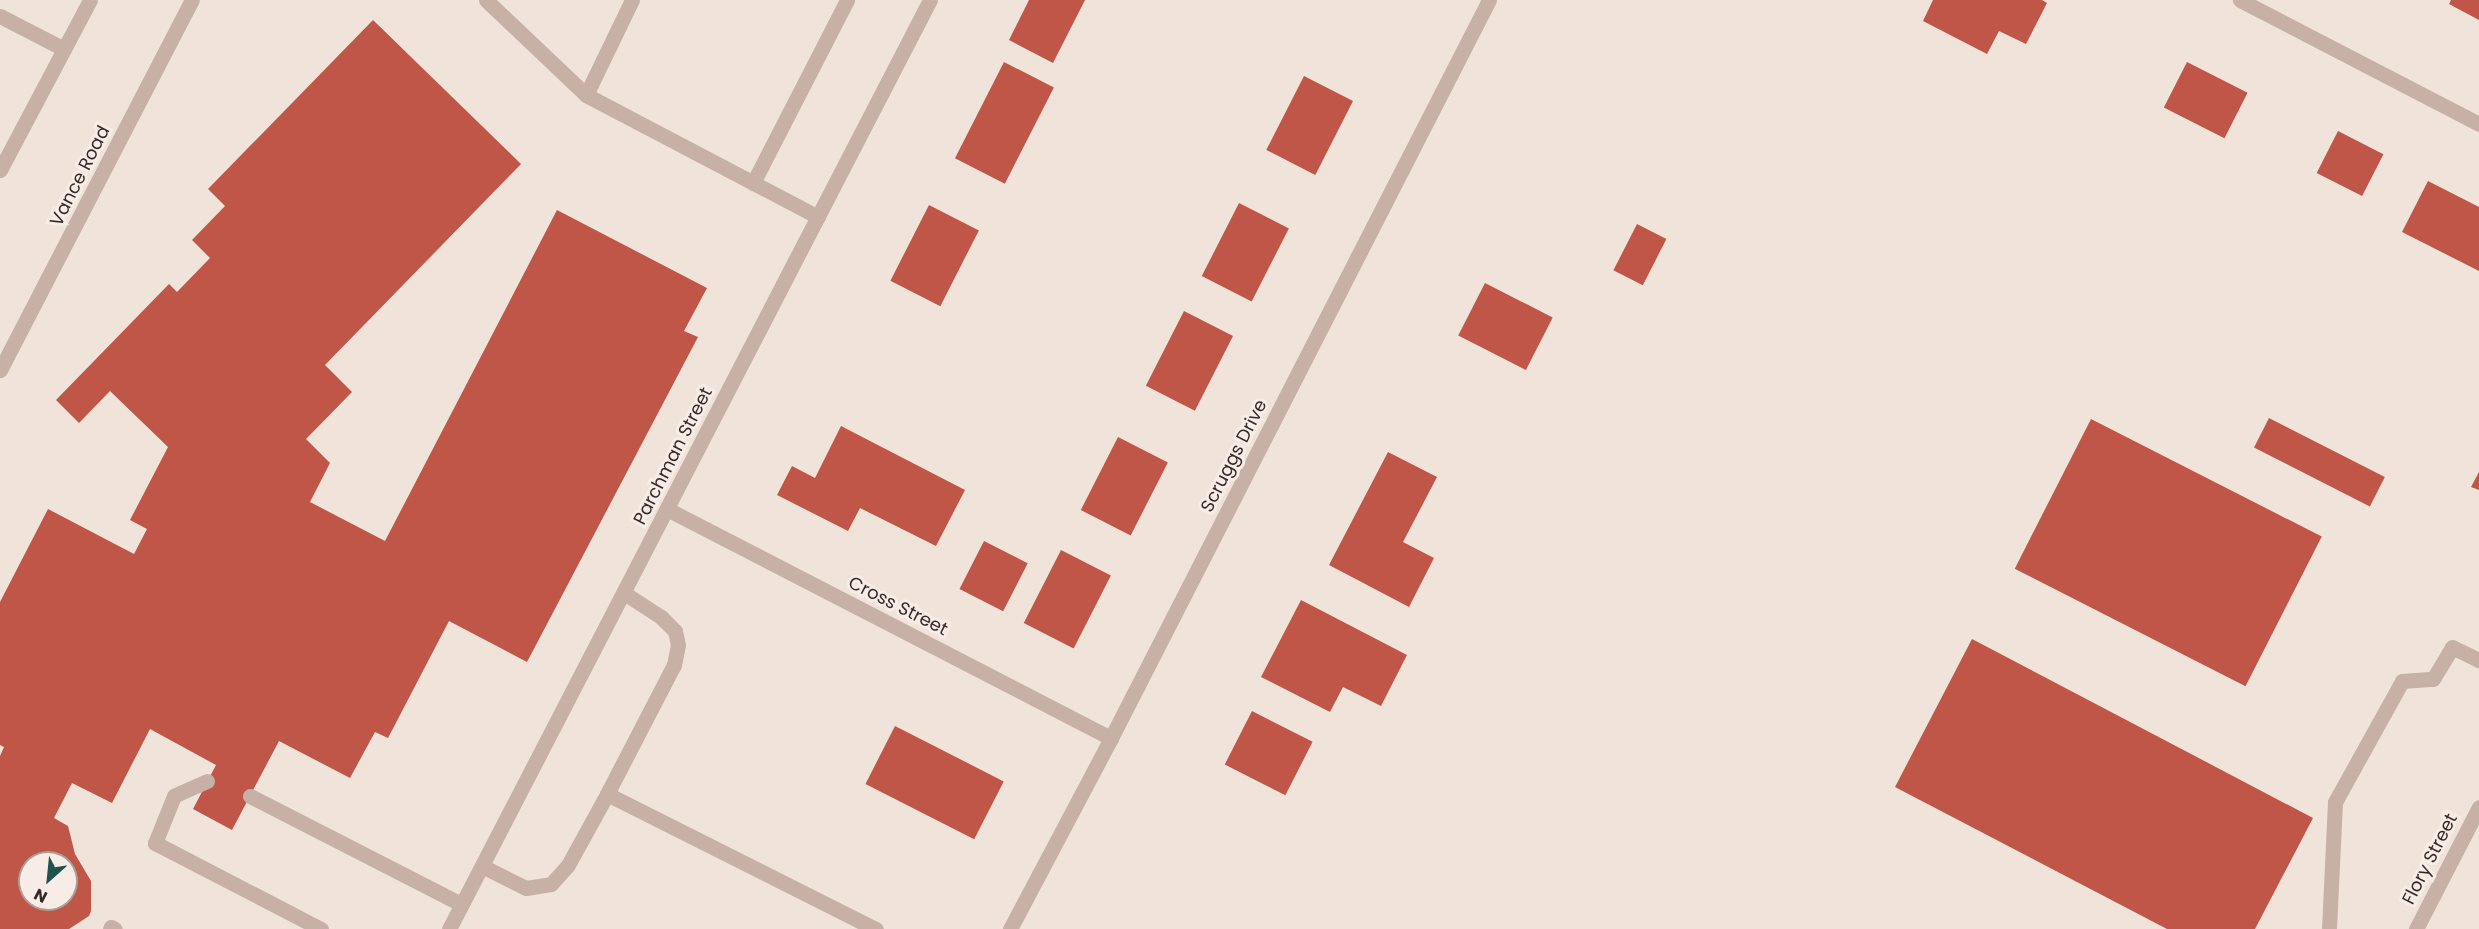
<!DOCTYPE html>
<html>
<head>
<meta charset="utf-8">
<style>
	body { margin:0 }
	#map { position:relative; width:2479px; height:929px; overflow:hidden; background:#f0e3da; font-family:Poppins,sans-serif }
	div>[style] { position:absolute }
	.building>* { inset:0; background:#c05648; transform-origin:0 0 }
	.service>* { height:15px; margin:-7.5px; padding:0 7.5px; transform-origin:7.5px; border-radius:7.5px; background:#c7b1a7 }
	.minor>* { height:15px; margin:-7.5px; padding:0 7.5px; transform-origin:7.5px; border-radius:7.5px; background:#c7b1a7 }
	.tertiary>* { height:15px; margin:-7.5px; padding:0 7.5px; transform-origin:7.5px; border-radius:7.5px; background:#c7b1a7 }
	span { translate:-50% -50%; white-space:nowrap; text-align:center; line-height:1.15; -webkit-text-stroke:6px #f8ede6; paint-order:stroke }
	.street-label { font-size:18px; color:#342927 }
	.north { position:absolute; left:18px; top:851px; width:60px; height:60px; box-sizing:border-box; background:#f8ede6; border:2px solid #aa9f9a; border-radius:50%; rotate:207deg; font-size:16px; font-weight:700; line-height:24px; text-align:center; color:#342927 }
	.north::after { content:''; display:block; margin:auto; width:21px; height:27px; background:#1f5350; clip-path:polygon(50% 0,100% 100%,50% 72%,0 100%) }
</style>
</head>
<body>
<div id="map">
	<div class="building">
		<i style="clip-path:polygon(1029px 0,1085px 0,1053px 63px,1009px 40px)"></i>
		<i style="clip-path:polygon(1933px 0,2042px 0,2047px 3px,2026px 44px,1999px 31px,1987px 54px,1923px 21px)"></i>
		<i style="clip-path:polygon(2451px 0,2479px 0,2479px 20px,2449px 4px)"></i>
		<i style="clip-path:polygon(evenodd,373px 20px,521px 164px,325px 365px,352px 392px,306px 439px,330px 463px,310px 502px,385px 541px,557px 210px,707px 288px,684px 331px,698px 337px,527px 662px,449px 621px,388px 738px,375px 732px,350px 778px,279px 741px,232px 830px,193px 809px,216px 765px,150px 729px,112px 803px,72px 783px,54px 818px,68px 826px,75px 854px,91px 881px,91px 911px,89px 916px,69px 929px,0 929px,0 756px,4px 747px,0 745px,0 602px,48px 509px,134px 554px,147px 529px,130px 520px,168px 447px,110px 391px,79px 423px,56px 400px,169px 284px,177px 292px,210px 258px,192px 240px,225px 206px,208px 189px,373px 20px,30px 863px,66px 863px,66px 899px,30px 899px,30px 863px)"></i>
		<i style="left:1004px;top:62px;width:56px;height:108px;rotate:27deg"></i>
		<i style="left:2187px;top:62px;width:68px;height:51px;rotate:27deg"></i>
		<i style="left:1304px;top:76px;width:55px;height:83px;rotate:27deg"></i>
		<i style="left:2338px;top:131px;width:51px;height:47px;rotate:27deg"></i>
		<i style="clip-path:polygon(2428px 181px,2479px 207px,2479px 271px,2402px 232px)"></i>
		<i style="left:1239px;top:203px;width:56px;height:82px;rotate:27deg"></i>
		<i style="left:929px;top:205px;width:56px;height:85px;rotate:27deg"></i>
		<i style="left:1637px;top:224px;width:33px;height:52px;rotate:27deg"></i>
		<i style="left:1485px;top:283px;width:76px;height:59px;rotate:27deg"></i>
		<i style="left:1184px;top:311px;width:55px;height:84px;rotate:27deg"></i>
		<i style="left:2269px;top:418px;width:130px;height:33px;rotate:27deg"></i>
		<i style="left:2091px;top:419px;width:259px;height:168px;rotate:27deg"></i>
		<i style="clip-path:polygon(841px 426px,965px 490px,936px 546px,860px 508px,848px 531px,777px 495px,792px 466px,815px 478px)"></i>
		<i style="left:1118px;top:437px;width:56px;height:82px;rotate:27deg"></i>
		<i style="clip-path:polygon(1388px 452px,1437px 477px,1403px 542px,1434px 558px,1409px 607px,1329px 565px)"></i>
		<i style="clip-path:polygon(2479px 472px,2479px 490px,2471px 487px)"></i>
		<i style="left:984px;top:541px;width:49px;height:54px;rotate:27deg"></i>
		<i style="left:1061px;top:550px;width:56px;height:82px;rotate:27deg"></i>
		<i style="clip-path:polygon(1301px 600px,1407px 655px,1381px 706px,1343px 687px,1330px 712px,1261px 677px)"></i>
		<i style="clip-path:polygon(1972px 639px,2313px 818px,2255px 929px,2167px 929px,1895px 787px)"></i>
		<i style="left:1252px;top:711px;width:68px;height:60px;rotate:27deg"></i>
		<i style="left:895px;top:726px;width:122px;height:65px;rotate:27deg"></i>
	</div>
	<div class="service">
		<i style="left:486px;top:0;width:138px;rotate:43.5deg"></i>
		<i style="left:586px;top:95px;width:262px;rotate:27.7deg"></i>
		<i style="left:0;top:16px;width:72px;rotate:27.3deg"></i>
		<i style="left:586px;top:95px;width:106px;rotate:-64.2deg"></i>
		<i style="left:0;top:170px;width:192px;rotate:-62.1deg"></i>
		<i style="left:753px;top:183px;width:206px;rotate:-62.8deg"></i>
		<i style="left:207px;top:781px;width:36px;rotate:156deg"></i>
		<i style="left:174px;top:796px;width:51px;rotate:112deg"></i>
		<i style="left:155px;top:843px;width:187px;rotate:27.4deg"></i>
		<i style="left:607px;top:794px;width:301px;rotate:26.7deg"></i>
		<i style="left:250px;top:796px;width:237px;rotate:27.1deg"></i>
		<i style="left:482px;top:866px;width:49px;rotate:26.6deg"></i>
		<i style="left:526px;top:888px;width:25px;rotate:-9deg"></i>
		<i style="left:551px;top:884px;width:25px;rotate:-48deg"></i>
		<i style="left:568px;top:865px;width:81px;rotate:-61.2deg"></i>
		<i style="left:607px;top:794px;width:145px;rotate:-62.6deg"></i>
		<i style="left:674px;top:665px;width:20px;rotate:-79deg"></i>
		<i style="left:678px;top:645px;width:14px;rotate:-102deg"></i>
		<i style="left:675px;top:631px;width:20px;rotate:-135deg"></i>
		<i style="left:661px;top:617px;width:44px;rotate:-147deg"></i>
		<i style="left:110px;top:929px;width:2px;rotate:-63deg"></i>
		<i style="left:111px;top:927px;width:4px;rotate:27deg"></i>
		<i style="left:2329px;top:929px;width:127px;rotate:-87.3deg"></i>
		<i style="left:2335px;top:802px;width:138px;rotate:-61deg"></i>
		<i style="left:2402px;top:681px;width:31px;rotate:-4deg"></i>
		<i style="left:2433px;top:679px;width:37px;rotate:-59deg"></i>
		<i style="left:2452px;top:647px;width:30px;rotate:26deg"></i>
	</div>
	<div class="minor">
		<i style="left:2240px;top:0;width:269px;rotate:27.4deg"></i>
		<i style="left:667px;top:509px;width:500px;rotate:27.3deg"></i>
		<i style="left:449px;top:929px;width:1046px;rotate:-62.63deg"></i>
		<i style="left:1010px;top:929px;width:216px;rotate:-62.1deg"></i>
		<i style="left:1111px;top:738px;width:829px;rotate:-62.88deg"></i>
		<i style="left:2416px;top:929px;width:137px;rotate:-62.7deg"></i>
	</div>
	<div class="tertiary">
		<i style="left:0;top:370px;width:417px;rotate:-62.6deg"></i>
	</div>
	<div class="street-label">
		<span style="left:80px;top:176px;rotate:-63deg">Vance Road</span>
		<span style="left:673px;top:456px;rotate:-63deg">Parchman Street</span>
		<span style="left:1234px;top:456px;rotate:-63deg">Scruggs Drive</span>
		<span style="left:898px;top:606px;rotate:27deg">Cross Street</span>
		<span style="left:2430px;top:859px;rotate:-63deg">Flory Street</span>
	</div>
	<div class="north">N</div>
</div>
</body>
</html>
